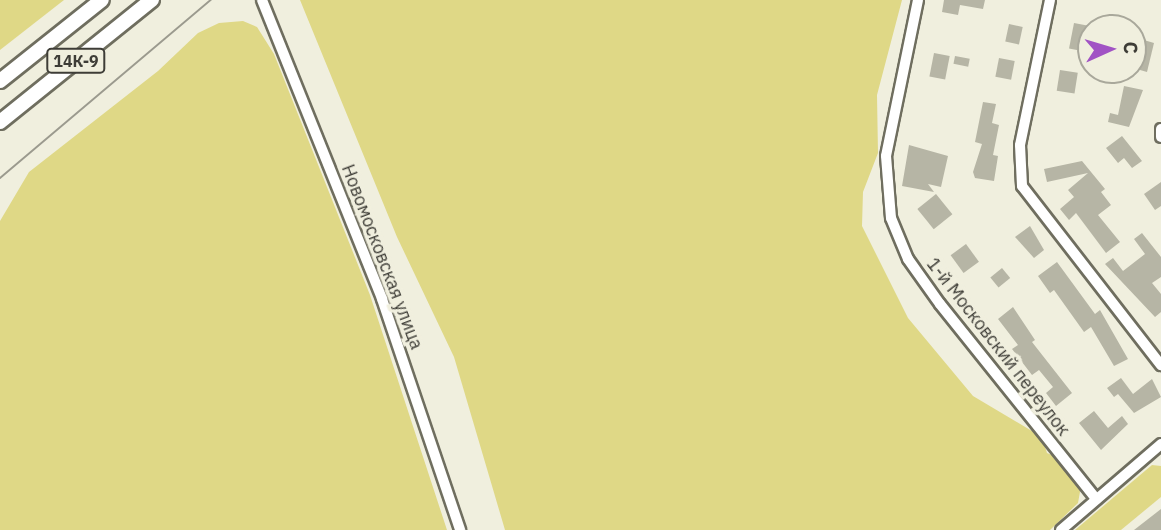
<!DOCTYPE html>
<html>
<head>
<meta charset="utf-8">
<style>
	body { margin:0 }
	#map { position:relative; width:1161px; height:530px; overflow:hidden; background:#f0efde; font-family:"IBM Plex Sans",sans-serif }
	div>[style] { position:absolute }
	.green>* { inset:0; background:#dfd886 }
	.building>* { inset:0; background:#b6b5a5; transform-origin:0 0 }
	.roads { filter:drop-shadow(2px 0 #6f6e5f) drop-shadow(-2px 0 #6f6e5f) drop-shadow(0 2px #6f6e5f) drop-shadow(0 -2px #6f6e5f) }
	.minor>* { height:10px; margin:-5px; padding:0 5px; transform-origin:5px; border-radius:5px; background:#fff }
	.major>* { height:14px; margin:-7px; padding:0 7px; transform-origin:7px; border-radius:7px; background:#fff }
	.tram>* { height:2px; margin:-1px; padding:0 1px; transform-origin:1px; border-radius:1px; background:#9b9a8e }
	span { translate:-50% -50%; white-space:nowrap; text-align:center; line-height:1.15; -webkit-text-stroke:7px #f0efde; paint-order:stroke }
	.shield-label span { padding:2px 5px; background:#f0efde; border:2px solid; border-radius:5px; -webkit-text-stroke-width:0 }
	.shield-label { font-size:16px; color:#3e3d37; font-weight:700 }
	.street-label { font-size:18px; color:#3e3d37 }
	.north { position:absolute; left:1077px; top:14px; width:70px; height:70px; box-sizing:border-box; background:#f0efde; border:2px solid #a9a89b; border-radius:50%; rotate:86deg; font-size:19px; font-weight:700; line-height:28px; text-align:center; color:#3e3d37 }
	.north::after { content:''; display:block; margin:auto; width:24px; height:32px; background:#a153c4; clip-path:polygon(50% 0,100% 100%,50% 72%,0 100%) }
</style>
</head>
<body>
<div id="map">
	<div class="green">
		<i style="clip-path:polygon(0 0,64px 0,0 50px)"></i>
		<i style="clip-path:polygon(300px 0,902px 0,877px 95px,878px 153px,863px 192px,862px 226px,908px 318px,973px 396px,1042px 437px,1047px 453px,1059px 458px,1081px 486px,1078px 503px,1050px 530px,505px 530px,454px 357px,397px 237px)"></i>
		<i style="clip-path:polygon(243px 21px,257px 27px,274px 54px,370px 295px,447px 530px,0 530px,0 221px,29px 172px,158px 71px,198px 33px,219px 23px)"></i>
		<i style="clip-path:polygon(1152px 465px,1161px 466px,1161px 497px,1121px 530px,1075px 530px)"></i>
	</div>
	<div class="building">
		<i style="clip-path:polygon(944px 0,985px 0,983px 9px,960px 5px,958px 15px,942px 12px)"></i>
		<i style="left:1074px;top:23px;width:16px;height:26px;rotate:11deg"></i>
		<i style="left:1009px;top:24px;width:14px;height:18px;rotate:12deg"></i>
		<i style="clip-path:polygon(1137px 38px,1154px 43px,1147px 72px,1133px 68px)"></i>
		<i style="left:934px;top:53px;width:16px;height:24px;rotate:11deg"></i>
		<i style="left:955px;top:56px;width:15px;height:8px;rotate:11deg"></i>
		<i style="left:999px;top:58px;width:16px;height:19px;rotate:11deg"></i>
		<i style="left:1060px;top:70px;width:18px;height:21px;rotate:9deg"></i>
		<i style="clip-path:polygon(1124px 86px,1143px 90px,1129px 127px,1108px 122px,1110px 113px,1118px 115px)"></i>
		<i style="clip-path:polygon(983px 102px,996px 104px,992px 123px,999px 125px,993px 155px,998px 156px,994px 181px,975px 178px,973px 172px,982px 144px,975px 142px)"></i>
		<i style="clip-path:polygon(1122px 136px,1142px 161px,1132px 168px,1124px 158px,1118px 163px,1106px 148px)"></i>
		<i style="clip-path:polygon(909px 145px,948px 156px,941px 187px,928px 184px,934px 192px,902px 186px)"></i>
		<i style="clip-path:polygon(1082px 161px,1105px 189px,1101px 192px,1111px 205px,1098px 215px,1120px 242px,1106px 253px,1076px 213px,1069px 220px,1060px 209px,1074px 197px,1068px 190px,1088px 173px,1047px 182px,1044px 169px)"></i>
		<i style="clip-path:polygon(1161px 182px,1161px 206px,1155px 210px,1144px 194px)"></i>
		<i style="left:936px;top:194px;width:26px;height:24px;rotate:51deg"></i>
		<i style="clip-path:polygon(1030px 226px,1044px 250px,1034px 258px,1015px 237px)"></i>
		<i style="clip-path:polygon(1142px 233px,1161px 257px,1161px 277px,1152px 283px,1161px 294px,1161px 312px,1155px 317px,1105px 264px,1113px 258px,1123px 271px,1145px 254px,1134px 239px)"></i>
		<i style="left:966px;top:244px;width:22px;height:19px;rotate:54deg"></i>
		<i style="clip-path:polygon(1057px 262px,1095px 314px,1100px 310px,1128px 359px,1114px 366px,1091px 327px,1084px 332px,1054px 290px,1050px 293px,1038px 276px)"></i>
		<i style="left:1002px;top:268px;width:13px;height:15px;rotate:51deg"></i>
		<i style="clip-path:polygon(1013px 307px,1035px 340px,1032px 342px,1072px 393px,1056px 406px,1046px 393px,1053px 387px,1039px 370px,1032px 375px,1012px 349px,1018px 345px,998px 319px)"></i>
		<i style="clip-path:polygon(1121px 378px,1133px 394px,1152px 379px,1161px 397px,1134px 413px,1118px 394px,1114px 397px,1107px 388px)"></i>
		<i style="clip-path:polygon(1094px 411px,1108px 428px,1122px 416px,1128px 424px,1101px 450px,1079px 423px)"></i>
		<i style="clip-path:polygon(1161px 509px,1161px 530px,1134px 530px)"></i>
	</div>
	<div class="roads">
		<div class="minor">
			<i style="left:262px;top:0;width:322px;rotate:68.1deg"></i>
			<i style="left:382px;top:299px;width:244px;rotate:71.3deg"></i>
			<i style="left:918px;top:0;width:159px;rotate:101.6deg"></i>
			<i style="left:886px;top:156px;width:62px;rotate:85.4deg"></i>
			<i style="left:891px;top:218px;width:44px;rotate:67.5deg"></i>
			<i style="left:908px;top:259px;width:55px;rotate:54.6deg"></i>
			<i style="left:940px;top:304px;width:250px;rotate:51.3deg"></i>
			<i style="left:1050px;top:0;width:148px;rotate:101.7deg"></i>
			<i style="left:1020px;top:145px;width:41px;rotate:87.2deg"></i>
			<i style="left:1022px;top:186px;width:227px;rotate:52.2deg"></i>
			<i style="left:1161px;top:129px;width:8px;rotate:90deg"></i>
			<i style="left:1061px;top:530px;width:132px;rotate:-40.7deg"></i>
		</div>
		<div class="major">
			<i style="left:0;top:81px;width:130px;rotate:-38.5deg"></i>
			<i style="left:0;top:122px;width:195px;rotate:-38.8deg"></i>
		</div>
	</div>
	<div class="tram">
		<i style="left:0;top:178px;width:276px;rotate:-40.2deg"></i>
	</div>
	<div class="shield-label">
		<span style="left:76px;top:61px">14К-9</span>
	</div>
	<div class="street-label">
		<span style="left:382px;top:257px;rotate:69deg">Новомосковская улица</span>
		<span style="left:998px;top:347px;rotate:52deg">1-й Московский переулок</span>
	</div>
	<div class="north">С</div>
</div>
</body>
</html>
